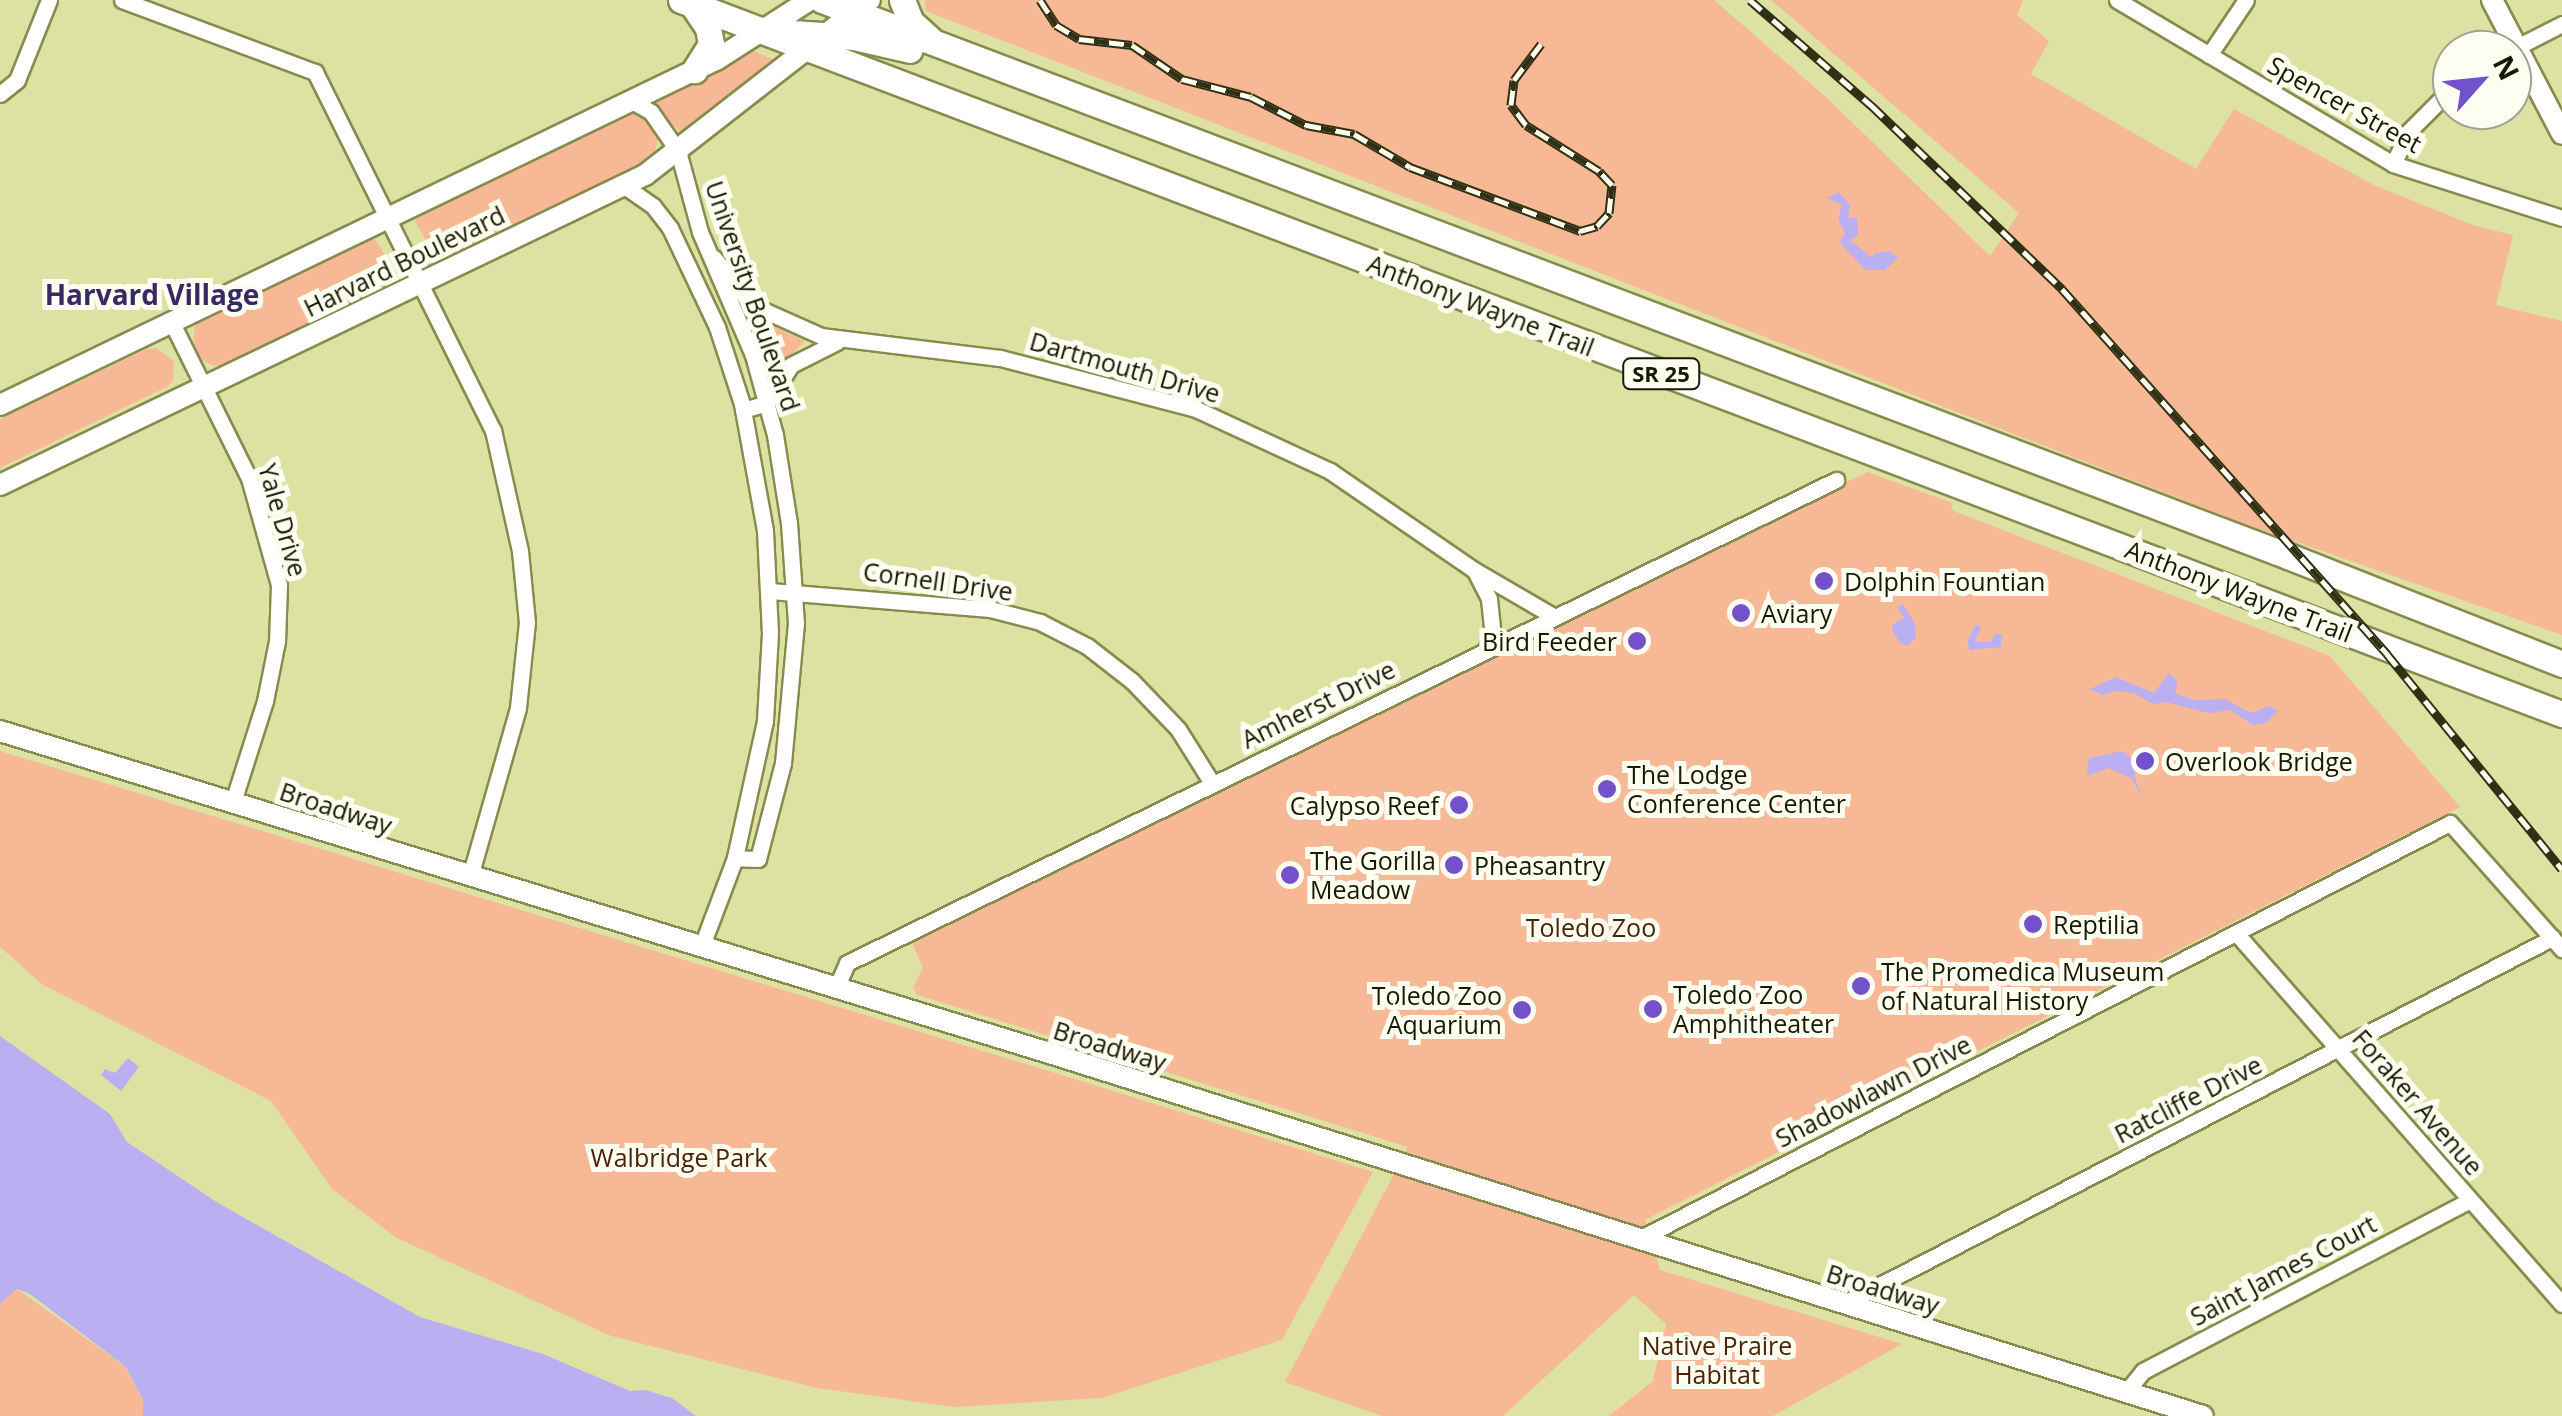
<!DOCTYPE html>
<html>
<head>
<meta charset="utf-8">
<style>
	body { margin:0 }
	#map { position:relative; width:2562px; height:1416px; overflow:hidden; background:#dde2a2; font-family:"Open Sans",sans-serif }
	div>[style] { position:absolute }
	.green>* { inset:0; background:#f7b995 }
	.water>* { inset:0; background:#baaff0 }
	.roads { filter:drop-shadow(2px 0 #878b4d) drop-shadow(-2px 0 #878b4d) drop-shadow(0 2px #878b4d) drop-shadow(0 -2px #878b4d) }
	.minor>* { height:15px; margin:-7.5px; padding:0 7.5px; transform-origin:7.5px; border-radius:7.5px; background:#fff }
	.tertiary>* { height:20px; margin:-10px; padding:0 10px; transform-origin:10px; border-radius:10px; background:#fff }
	.trunk>* { height:25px; margin:-12.5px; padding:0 12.5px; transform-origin:12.5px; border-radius:12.5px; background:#fff }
	.rail>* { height:9px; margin-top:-4.5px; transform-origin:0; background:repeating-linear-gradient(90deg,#fdfef2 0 15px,#2f3115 0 30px); box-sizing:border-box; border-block:2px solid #2f3115 }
	.dots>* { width:28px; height:28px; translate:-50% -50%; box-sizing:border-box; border:5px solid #fdfef2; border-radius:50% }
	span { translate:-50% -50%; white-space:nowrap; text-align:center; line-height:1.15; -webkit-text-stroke:10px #fdfef2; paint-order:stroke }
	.shield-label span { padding:2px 8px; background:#fdfef2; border:2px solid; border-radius:8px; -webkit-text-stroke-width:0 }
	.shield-label { font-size:22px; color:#181902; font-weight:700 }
	.street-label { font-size:25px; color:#181902 }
	.poi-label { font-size:25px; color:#181902 }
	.left { translate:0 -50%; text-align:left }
	.right { translate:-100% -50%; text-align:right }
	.park-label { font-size:25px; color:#4c2305 }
	.neighbourhood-label { font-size:28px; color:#382964; font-weight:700 }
	.north { position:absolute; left:2432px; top:30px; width:100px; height:100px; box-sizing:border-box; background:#fdfef2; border:2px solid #a1a292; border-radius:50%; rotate:63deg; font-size:28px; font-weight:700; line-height:40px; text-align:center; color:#181902 }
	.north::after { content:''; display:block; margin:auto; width:35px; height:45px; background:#7251cb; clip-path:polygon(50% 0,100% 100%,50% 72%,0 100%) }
</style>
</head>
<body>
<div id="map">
	<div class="green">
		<i style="clip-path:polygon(925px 0,1714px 0,1827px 98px,1990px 256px,2019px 213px,1771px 0,2023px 0,2017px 15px,2049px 41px,2031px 74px,2196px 169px,2234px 109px,2374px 185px,2473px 225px,2513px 235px,2496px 305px,2562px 321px,2562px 635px,2240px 522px,926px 11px)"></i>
		<i style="clip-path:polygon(752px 50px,776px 61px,683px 135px,653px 104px)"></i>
		<i style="clip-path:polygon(624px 111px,641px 113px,659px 135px,654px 156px,643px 165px,448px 260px,437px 260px,415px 221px,419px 212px)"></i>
		<i style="clip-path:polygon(373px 236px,397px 274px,383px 291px,228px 365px,213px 366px,201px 359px,193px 347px,195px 322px)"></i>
		<i style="clip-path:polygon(750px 316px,805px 341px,771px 376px,765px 370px)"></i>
		<i style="clip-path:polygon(156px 348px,174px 361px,173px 381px,167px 387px,0 468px,0 419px,147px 349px)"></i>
		<i style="clip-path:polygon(1867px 472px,1953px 503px,1951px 510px,2330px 656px,2460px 807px,1645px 1220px,1660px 1270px,1902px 1344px,1773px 1416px,1609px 1416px,1653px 1381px,1666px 1324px,1634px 1295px,1503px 1416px,1382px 1416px,1285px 1382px,1408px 1147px,917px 995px,913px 987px,923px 968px,911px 940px)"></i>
		<i style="clip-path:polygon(0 751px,1078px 1080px,1373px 1172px,1282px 1340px,1102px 1398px,955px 1407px,817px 1388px,611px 1336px,397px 1238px,332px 1189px,271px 1101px,43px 985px,0 947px)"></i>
		<i style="clip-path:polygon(17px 1289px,126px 1367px,143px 1401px,143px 1416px,0 1416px,0 1304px,6px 1293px)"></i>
	</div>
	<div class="water">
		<i style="clip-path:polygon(1839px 192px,1850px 205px,1848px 218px,1857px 218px,1858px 235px,1850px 240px,1872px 258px,1875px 253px,1889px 251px,1898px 257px,1885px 270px,1865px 270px,1839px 241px,1845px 234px,1838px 219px,1842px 205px,1827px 198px)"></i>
		<i style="clip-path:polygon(1903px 604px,1915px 624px,1916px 638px,1908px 646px,1900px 643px,1892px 630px,1893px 624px,1904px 618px,1897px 607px)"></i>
		<i style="clip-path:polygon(1975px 625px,1981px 626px,1975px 642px,1991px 642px,1995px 634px,2002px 634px,2001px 647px,1970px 650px,1967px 643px)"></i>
		<i style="clip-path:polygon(2169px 673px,2177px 681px,2176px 694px,2195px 700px,2225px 699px,2251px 713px,2269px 706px,2278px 711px,2266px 723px,2253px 725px,2230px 710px,2209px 713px,2166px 702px,2153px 704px,2134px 693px,2116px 691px,2103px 695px,2090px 689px,2116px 677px,2154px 693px)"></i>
		<i style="clip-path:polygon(2122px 751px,2137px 763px,2134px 775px,2142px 797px,2131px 778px,2108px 768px,2087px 776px,2089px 758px)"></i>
		<i style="clip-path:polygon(0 1036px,110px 1114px,127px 1142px,218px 1203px,420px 1317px,543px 1354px,630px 1391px,645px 1390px,672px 1398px,696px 1416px,143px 1416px,143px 1400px,126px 1367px,30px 1294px,17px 1289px,0 1304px)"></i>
		<i style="clip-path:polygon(128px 1058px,139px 1067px,121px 1091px,101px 1075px,105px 1069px,115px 1073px)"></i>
	</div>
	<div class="roads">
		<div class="minor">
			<i style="left:122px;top:0;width:206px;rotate:20.5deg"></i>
			<i style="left:315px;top:72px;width:400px;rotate:63.6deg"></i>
			<i style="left:493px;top:430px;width:124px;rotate:77.4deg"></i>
			<i style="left:520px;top:551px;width:71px;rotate:84.4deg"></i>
			<i style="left:527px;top:622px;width:86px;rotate:96deg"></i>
			<i style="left:518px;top:708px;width:176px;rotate:105.9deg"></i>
			<i style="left:2117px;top:0;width:321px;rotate:30.7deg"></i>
			<i style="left:2393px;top:164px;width:177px;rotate:17.7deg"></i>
			<i style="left:2511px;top:50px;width:57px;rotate:-27deg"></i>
			<i style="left:2209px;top:55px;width:66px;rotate:-56.1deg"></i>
			<i style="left:0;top:94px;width:22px;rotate:-39deg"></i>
			<i style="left:17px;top:80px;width:86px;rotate:-68.2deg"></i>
			<i style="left:632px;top:101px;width:22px;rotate:30deg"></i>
			<i style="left:651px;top:112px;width:47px;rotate:55.3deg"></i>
			<i style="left:678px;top:151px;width:84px;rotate:74.8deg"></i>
			<i style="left:700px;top:232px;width:134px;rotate:66.7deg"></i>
			<i style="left:753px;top:355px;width:83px;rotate:74.6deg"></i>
			<i style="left:775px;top:435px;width:89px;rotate:81deg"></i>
			<i style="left:789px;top:523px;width:100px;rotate:86deg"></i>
			<i style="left:796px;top:623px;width:141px;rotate:95.3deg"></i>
			<i style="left:783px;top:763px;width:99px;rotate:104.6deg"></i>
			<i style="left:758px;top:859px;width:23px;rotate:-178deg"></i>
			<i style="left:2393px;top:164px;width:37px;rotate:-64deg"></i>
			<i style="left:2409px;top:131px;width:61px;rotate:-45deg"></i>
			<i style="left:623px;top:185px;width:37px;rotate:35deg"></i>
			<i style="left:653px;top:206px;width:28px;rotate:52deg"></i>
			<i style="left:670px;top:228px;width:110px;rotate:64.6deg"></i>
			<i style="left:717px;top:327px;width:81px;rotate:72deg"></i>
			<i style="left:742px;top:404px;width:129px;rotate:79.7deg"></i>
			<i style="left:765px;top:531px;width:102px;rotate:87.2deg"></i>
			<i style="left:770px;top:633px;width:88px;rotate:93.3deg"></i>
			<i style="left:765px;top:721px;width:140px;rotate:102.4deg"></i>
			<i style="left:735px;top:858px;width:96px;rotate:110.7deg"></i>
			<i style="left:714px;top:258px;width:50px;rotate:51.5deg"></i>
			<i style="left:745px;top:297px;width:22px;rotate:36deg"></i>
			<i style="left:763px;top:310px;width:64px;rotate:24.1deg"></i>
			<i style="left:821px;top:336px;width:180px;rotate:7deg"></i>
			<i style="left:1000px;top:358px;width:203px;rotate:14.6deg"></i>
			<i style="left:1196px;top:409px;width:148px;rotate:24.8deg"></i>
			<i style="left:1330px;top:471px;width:175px;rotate:34.5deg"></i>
			<i style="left:1474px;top:570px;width:91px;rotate:30.2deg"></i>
			<i style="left:171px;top:321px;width:175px;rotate:63.6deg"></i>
			<i style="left:249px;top:478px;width:111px;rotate:74.3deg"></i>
			<i style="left:279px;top:585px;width:56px;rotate:92deg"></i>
			<i style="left:277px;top:641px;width:61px;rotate:101.3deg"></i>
			<i style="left:265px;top:701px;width:106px;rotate:107.6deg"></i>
			<i style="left:743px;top:410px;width:25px;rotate:-16deg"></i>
			<i style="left:767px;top:403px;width:45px;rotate:-57.7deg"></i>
			<i style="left:791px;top:365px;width:51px;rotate:-26.6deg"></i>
			<i style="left:1475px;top:571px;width:31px;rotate:63deg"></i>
			<i style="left:1489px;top:599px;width:31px;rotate:84deg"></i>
			<i style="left:1492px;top:630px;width:19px;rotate:106deg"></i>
			<i style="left:770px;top:591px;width:221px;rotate:4.7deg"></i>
			<i style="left:990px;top:609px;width:52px;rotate:14.6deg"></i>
			<i style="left:1040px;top:622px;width:53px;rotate:27.1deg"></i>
			<i style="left:1087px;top:646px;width:57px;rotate:37.9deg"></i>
			<i style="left:1132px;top:681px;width:66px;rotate:46.2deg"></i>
			<i style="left:1178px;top:729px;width:64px;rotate:57.8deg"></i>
			<i style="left:2236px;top:933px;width:494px;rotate:48.7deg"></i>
			<i style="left:836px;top:988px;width:27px;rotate:-66deg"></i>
			<i style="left:847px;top:963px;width:1101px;rotate:-26.03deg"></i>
			<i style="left:1639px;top:1239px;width:911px;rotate:-27.16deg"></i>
			<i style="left:2450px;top:823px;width:169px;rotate:48.4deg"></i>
			<i style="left:1845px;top:1303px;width:796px;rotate:-27.31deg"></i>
			<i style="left:2126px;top:1392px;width:27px;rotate:-51deg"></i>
			<i style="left:2143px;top:1371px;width:369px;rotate:-27.6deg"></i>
		</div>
		<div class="tertiary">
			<i style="left:2492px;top:0;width:151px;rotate:62.4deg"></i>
			<i style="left:0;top:405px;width:795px;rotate:-25.73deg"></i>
			<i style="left:716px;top:60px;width:112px;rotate:-32.6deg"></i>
			<i style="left:0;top:485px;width:716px;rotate:-25.67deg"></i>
			<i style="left:645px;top:175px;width:285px;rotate:-37.9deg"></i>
			<i style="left:0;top:731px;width:1111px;rotate:17.06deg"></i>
			<i style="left:1062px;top:1057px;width:1196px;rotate:17.47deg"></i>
		</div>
		<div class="trunk">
			<i style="left:681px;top:0;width:2012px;rotate:20.79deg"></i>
			<i style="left:822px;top:0;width:1568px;rotate:20.77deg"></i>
			<i style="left:2288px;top:556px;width:295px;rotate:21.5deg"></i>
			<i style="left:902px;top:0;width:24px;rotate:68deg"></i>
			<i style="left:911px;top:22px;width:25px;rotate:42deg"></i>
			<i style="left:692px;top:4px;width:29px;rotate:56deg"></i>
			<i style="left:708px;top:28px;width:16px;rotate:79deg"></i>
			<i style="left:711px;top:44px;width:31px;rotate:122deg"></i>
			<i style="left:792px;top:33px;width:62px;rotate:3.7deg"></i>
			<i style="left:854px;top:37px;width:57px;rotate:13.1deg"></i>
		</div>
	</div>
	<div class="rail">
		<i style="left:1040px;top:0;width:30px;rotate:57deg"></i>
		<i style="left:1056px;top:25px;width:27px;rotate:31deg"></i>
		<i style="left:1079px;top:39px;width:53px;rotate:6.5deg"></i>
		<i style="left:1132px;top:45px;width:60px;rotate:34.2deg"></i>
		<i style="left:1182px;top:79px;width:71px;rotate:14.6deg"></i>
		<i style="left:1251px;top:97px;width:62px;rotate:27deg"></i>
		<i style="left:1306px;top:125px;width:49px;rotate:10.6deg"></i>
		<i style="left:1354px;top:134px;width:65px;rotate:30.5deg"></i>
		<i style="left:1410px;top:167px;width:182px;rotate:20.6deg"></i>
		<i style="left:1580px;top:231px;width:18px;rotate:-16deg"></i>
		<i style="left:1597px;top:226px;width:18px;rotate:-47deg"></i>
		<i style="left:1609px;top:213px;width:28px;rotate:-84deg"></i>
		<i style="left:1612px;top:185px;width:19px;rotate:-133deg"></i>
		<i style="left:1599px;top:171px;width:86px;rotate:-147.8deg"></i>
		<i style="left:1526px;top:125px;width:25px;rotate:-127deg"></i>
		<i style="left:1511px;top:105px;width:25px;rotate:-83deg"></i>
		<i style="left:1514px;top:80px;width:45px;rotate:-53.1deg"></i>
		<i style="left:1750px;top:0;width:162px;rotate:41deg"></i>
		<i style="left:1872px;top:106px;width:264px;rotate:43.9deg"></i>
		<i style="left:2062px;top:289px;width:489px;rotate:48.3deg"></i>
		<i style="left:2387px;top:654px;width:277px;rotate:50.9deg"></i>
	</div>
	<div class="dots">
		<i style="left:1824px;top:581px;background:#7251cb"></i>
		<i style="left:1741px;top:613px;background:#7251cb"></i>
		<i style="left:1637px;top:641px;background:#7251cb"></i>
		<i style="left:2145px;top:761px;background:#7251cb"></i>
		<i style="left:1607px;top:789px;background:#7251cb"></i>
		<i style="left:1459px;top:805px;background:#7251cb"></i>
		<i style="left:1454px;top:865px;background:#7251cb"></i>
		<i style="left:1290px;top:875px;background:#7251cb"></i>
		<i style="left:2033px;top:924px;background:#7251cb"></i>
		<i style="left:1861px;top:986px;background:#7251cb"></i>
		<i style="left:1653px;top:1009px;background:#7251cb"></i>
		<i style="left:1522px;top:1010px;background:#7251cb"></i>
	</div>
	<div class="shield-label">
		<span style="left:1661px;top:374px">SR 25</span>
	</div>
	<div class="street-label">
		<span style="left:2345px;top:104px;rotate:29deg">Spencer Street</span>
		<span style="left:404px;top:261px;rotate:-26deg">Harvard Boulevard</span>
		<span style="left:753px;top:296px;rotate:71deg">University Boulevard</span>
		<span style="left:1481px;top:305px;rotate:21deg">Anthony Wayne Trail</span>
		<span style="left:1125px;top:367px;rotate:16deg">Dartmouth Drive</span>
		<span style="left:283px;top:520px;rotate:74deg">Yale Drive</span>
		<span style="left:938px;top:581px;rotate:8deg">Cornell Drive</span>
		<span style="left:2239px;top:591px;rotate:21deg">Anthony Wayne Trail</span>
		<span style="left:1318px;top:704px;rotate:-26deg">Amherst Drive</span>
		<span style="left:336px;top:808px;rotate:18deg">Broadway</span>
		<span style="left:1110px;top:1046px;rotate:17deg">Broadway</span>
		<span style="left:1873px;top:1091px;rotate:-27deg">Shadowlawn Drive</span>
		<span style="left:2188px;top:1099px;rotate:-27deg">Ratcliffe Drive</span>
		<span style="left:2418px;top:1102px;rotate:49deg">Foraker Avenue</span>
		<span style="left:2283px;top:1270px;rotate:-28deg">Saint James Court</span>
		<span style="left:1883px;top:1289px;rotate:17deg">Broadway</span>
	</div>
	<div class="poi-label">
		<span class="left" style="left:1844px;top:581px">Dolphin Fountian</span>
		<span class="left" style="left:1761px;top:613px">Aviary</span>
		<span class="right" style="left:1617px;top:641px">Bird Feeder</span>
		<span class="left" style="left:2165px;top:761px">Overlook Bridge</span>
		<span class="left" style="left:1627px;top:789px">The Lodge<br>Conference Center</span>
		<span class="right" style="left:1439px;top:805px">Calypso Reef</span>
		<span class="left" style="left:1310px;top:875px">The Gorilla<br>Meadow</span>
		<span class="left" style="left:1474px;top:865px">Pheasantry</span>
		<span class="left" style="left:2053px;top:924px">Reptilia</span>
		<span class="left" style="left:1881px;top:986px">The Promedica Museum<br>of Natural History</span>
		<span class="left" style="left:1673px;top:1009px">Toledo Zoo<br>Amphitheater</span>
		<span class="right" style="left:1502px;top:1010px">Toledo Zoo<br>Aquarium</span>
	</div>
	<div class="park-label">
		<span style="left:1591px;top:927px">Toledo Zoo</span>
		<span style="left:679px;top:1157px">Walbridge Park</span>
		<span style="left:1717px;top:1360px">Native Praire<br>Habitat</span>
	</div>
	<div class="neighbourhood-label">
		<span style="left:152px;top:294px">Harvard Village</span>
	</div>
	<div class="north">N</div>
</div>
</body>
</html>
